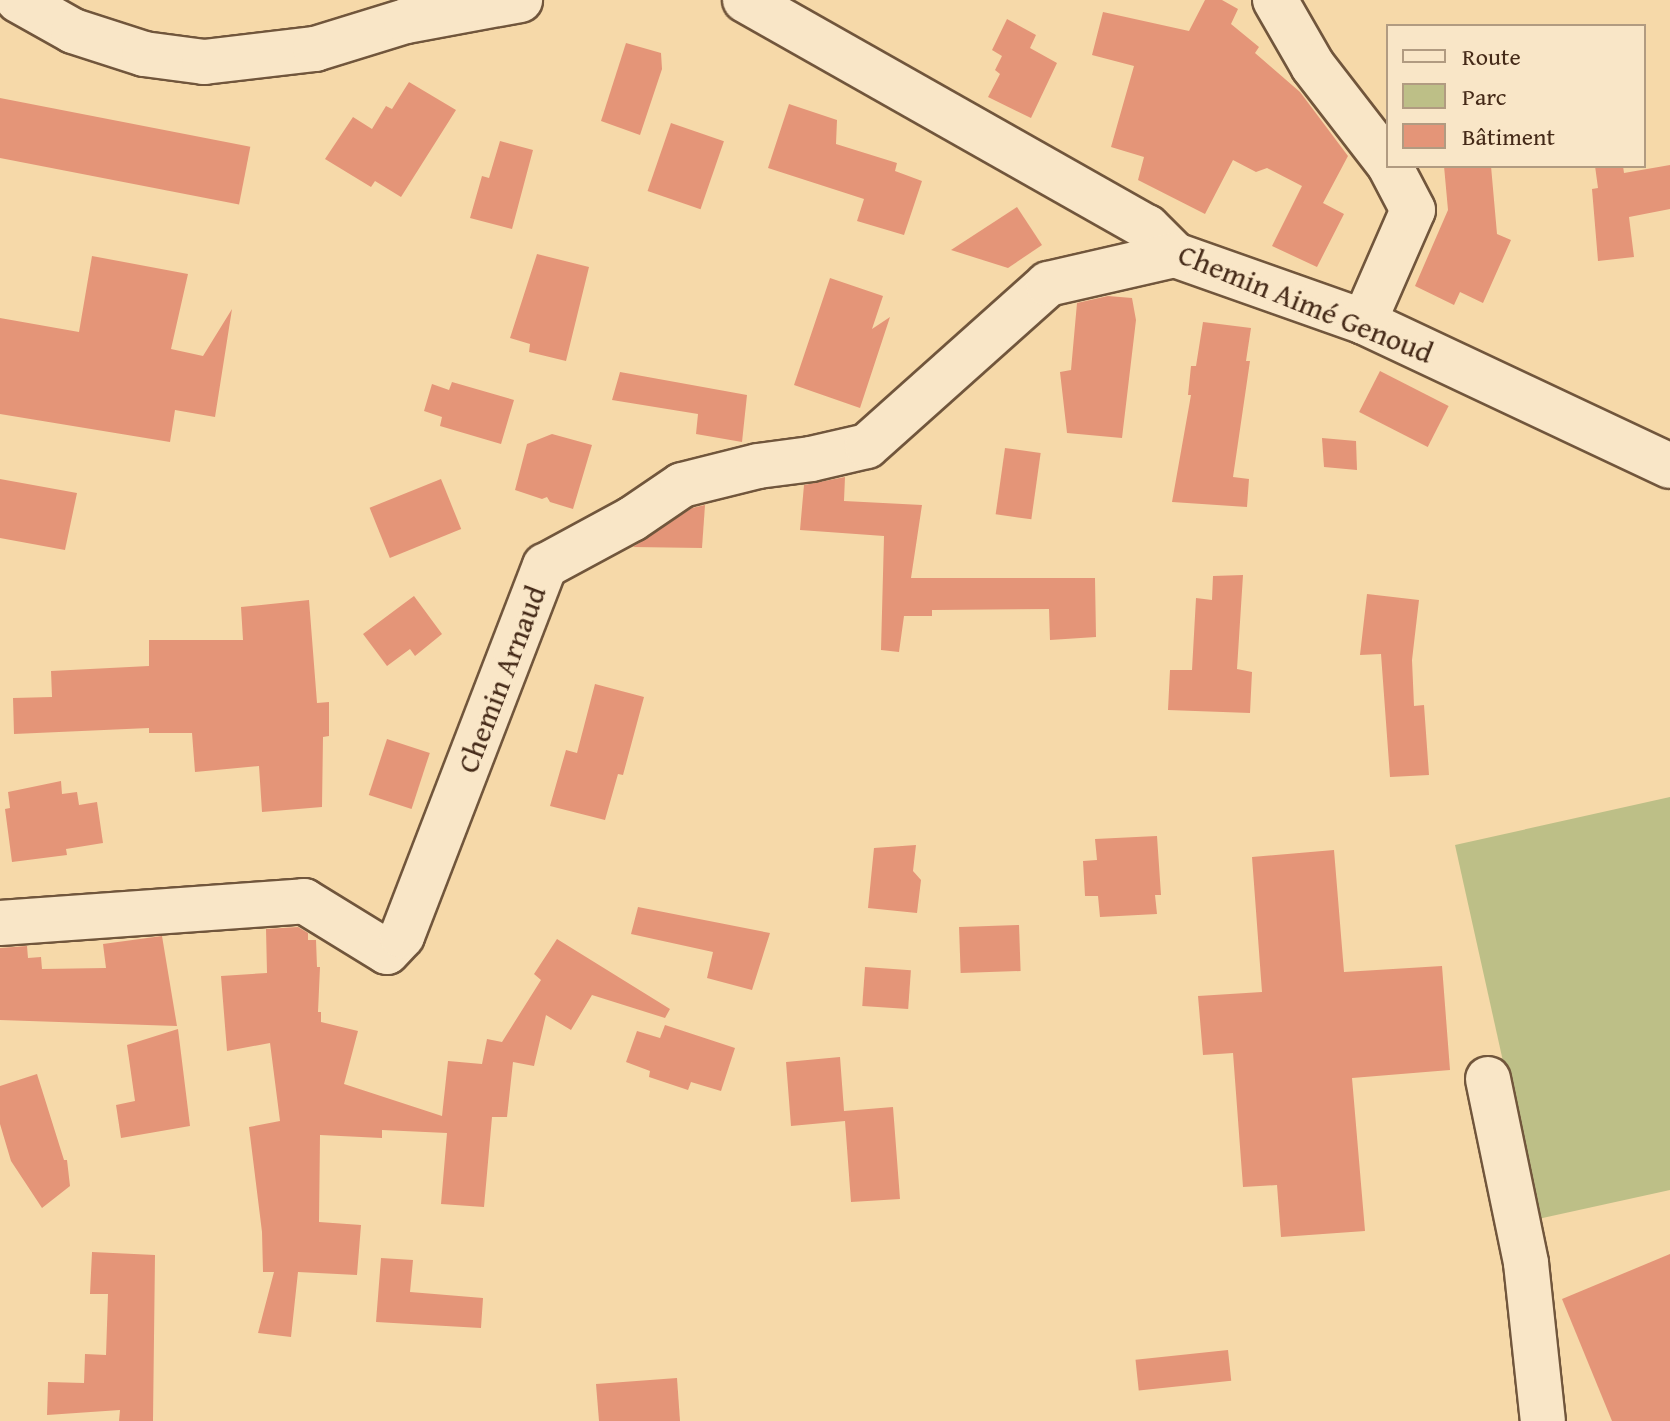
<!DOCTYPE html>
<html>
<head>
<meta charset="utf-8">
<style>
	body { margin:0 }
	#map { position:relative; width:1670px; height:1421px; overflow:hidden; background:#f6d9a9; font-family:"Gentium Book Plus",serif }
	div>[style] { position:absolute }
	.green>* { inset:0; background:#bdbf87 }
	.building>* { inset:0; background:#e49578; transform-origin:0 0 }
	.roads { filter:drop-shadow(2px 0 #71563c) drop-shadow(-2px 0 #71563c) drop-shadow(0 2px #71563c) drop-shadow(0 -2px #71563c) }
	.minor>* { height:44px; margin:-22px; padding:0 22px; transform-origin:22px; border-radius:22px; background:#f9e6c7 }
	span { translate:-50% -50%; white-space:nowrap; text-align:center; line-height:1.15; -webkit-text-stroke:7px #f9e6c7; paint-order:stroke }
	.street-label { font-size:30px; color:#452a18 }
	.legend { position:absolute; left:1386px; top:24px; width:260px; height:144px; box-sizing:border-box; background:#f9e6c7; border:2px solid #b19b81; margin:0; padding:10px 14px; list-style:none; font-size:24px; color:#452a18 }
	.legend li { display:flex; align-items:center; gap:16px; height:40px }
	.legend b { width:40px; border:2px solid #b19b81 }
</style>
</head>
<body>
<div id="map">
	<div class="green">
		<i style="clip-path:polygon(1670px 797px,1670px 1190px,1538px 1219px,1455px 845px)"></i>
	</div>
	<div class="building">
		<i style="clip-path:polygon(1205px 0,1222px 0,1238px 9px,1231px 24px,1259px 47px,1255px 53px,1300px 92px,1348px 156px,1323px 203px,1344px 214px,1317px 267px,1272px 246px,1302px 186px,1267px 168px,1256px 172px,1233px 160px,1205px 214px,1138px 180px,1144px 157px,1111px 147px,1134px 66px,1092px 55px,1103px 12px,1189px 31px)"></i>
		<i style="clip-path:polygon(1007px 19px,1036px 35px,1030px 48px,1057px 63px,1031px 118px,988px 97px,1000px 74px,995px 70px,1002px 56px,992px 50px)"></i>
		<i style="clip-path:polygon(626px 43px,661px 53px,662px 69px,640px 135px,601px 121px)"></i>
		<i style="clip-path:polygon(409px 82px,456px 110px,401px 197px,375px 181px,371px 187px,325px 159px,353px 117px,372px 129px,386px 106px,392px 109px)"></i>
		<i style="left:0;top:98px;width:255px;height:59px;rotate:11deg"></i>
		<i style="clip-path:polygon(789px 104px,837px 120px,836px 144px,897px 163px,895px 171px,922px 181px,904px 235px,857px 221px,864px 199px,768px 168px)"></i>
		<i style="left:671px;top:123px;width:56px;height:72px;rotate:19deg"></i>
		<i style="clip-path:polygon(500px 141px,533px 150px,512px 229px,470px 218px,482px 176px,489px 178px)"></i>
		<i style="clip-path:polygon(1670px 165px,1670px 209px,1629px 217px,1634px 257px,1598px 261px,1592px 189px,1598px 188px,1595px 166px,1623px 166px,1624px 173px)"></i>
		<i style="clip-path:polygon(1444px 166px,1491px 166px,1497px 234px,1511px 240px,1483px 303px,1460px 292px,1454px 305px,1415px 286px,1448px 210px)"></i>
		<i style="clip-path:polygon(1017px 207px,1042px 245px,1008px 268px,951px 250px)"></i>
		<i style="clip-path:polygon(537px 254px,589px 267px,566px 361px,529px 352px,530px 344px,510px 338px)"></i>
		<i style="clip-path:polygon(92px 256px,188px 274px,171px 349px,203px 356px,232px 309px,215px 417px,175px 410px,170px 442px,0 414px,0 318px,79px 332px)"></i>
		<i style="clip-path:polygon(830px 278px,883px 296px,872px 329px,890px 317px,860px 408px,794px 385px)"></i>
		<i style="clip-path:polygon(1108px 296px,1132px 298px,1136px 320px,1122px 438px,1067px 433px,1060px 372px,1071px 370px,1077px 303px)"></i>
		<i style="clip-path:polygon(1203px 322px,1251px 328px,1246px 361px,1250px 361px,1233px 477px,1249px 479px,1247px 507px,1172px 502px,1191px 395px,1188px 395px,1191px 366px,1196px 366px)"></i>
		<i style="left:1380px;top:371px;width:77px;height:46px;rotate:27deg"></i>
		<i style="clip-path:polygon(620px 372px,747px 395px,742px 442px,696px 434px,698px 414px,612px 400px)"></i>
		<i style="clip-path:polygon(452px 382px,514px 400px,501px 444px,440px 426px,442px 417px,424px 411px,432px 384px,449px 390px)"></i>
		<i style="clip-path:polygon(552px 434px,592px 445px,573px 509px,550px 502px,547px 497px,542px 499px,515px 490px,527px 444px)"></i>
		<i style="clip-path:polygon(1322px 438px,1356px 441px,1357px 470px,1324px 467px)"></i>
		<i style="left:1005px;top:448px;width:36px;height:67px;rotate:8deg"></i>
		<i style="clip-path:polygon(845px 477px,844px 501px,922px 505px,911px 578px,1095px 578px,1096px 637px,1050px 640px,1049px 609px,932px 610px,932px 616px,904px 616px,899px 652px,881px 650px,884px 536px,800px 530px,804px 485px)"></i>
		<i style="clip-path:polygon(0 479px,77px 493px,65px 550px,0 538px)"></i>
		<i style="left:441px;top:479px;width:54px;height:77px;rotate:68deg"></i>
		<i style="clip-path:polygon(705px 505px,702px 548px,633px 547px,692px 508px)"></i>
		<i style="clip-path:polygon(1243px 575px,1237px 669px,1252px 672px,1250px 713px,1168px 710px,1170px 670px,1192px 670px,1196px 598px,1212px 600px,1213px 576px)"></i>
		<i style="clip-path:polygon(1367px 594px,1419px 600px,1412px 660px,1414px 706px,1424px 705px,1429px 775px,1390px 777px,1381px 654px,1360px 655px)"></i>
		<i style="clip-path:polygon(414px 596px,442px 634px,415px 656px,410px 649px,387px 666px,363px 634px)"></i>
		<i style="clip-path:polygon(309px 600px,317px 703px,329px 702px,329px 736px,323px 737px,322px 807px,262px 812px,259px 766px,195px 772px,192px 733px,149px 733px,149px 728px,14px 734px,13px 698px,52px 697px,51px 671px,149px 666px,149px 640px,243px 640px,241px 607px)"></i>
		<i style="clip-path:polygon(595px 684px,644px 697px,623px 775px,618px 774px,605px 820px,550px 806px,566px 750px,577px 753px)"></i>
		<i style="left:387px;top:739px;width:45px;height:59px;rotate:18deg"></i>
		<i style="clip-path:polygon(61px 781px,62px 794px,77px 792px,79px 805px,97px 802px,103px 843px,66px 849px,67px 855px,12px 862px,5px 809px,10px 808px,8px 792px)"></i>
		<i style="clip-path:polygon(1157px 836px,1161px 895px,1155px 895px,1157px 914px,1100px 917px,1098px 896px,1085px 896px,1083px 861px,1097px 860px,1095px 839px)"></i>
		<i style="clip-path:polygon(916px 845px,913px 871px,921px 880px,917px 913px,868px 908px,874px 848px)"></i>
		<i style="clip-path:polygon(1334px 850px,1344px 972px,1442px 966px,1450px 1070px,1352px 1078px,1365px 1231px,1281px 1237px,1277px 1185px,1243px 1187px,1233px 1053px,1203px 1055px,1198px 996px,1262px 992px,1252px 857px)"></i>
		<i style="clip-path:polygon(638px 907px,770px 933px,752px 990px,707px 978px,713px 952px,631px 934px)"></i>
		<i style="left:1019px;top:925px;width:46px;height:60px;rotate:88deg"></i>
		<i style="clip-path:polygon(298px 927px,308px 933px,308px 940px,316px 940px,317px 967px,320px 967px,318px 1012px,321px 1012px,321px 1022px,358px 1031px,344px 1084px,442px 1116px,448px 1061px,482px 1064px,487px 1039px,502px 1042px,541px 980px,534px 974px,557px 939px,670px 1009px,665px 1018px,592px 995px,571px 1030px,546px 1015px,534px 1066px,513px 1062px,507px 1117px,492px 1117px,484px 1207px,441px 1204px,447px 1133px,382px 1130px,382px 1138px,320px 1135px,319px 1222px,361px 1225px,357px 1275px,298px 1272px,291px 1337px,258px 1333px,274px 1272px,263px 1272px,262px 1232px,249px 1127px,280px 1121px,270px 1043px,227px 1051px,221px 976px,267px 973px,266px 929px)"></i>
		<i style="clip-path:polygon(162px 936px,177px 1026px,0 1020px,0 948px,27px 946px,28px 958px,41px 957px,42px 969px,106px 968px,103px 944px)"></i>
		<i style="left:865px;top:967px;width:46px;height:39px;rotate:4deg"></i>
		<i style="clip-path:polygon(665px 1025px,735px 1048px,721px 1091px,691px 1082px,688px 1090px,649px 1077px,650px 1071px,626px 1062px,637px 1031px,660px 1038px)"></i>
		<i style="clip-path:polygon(178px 1029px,190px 1126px,121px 1138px,116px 1105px,135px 1101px,127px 1045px)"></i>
		<i style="clip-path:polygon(840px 1057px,844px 1111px,893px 1107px,900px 1199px,851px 1202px,845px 1121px,791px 1126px,786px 1062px)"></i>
		<i style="clip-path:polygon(37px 1074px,64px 1160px,67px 1160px,70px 1186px,42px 1208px,11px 1161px,0 1124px,0 1086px)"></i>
		<i style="clip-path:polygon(92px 1252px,155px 1255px,153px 1421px,119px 1421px,120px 1410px,47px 1415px,48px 1382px,84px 1383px,85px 1354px,106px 1355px,108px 1294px,90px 1294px)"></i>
		<i style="clip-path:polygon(1670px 1254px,1670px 1421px,1612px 1421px,1562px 1299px)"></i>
		<i style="clip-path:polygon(381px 1258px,413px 1260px,410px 1292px,483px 1298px,481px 1328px,376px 1322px)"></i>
		<i style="left:1228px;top:1350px;width:31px;height:93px;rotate:84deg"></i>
		<i style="clip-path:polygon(677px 1378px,680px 1421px,599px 1421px,596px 1384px)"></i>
	</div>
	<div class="roads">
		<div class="minor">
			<i style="left:18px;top:0;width:63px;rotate:29.4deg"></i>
			<i style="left:73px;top:31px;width:75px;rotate:17.9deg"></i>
			<i style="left:144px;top:54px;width:61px;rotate:7.6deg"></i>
			<i style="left:204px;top:62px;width:112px;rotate:-6.7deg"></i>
			<i style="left:315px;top:49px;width:95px;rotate:-17.1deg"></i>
			<i style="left:406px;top:21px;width:116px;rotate:-10.4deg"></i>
			<i style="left:745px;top:0;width:462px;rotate:29.5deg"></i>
			<i style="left:1147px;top:227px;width:40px;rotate:45deg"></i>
			<i style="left:1175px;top:255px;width:201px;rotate:19.5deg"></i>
			<i style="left:1364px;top:322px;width:338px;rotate:25.2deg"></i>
			<i style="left:1275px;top:0;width:76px;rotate:60.1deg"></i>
			<i style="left:1313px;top:66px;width:123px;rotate:52.3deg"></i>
			<i style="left:1364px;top:322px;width:122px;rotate:-66.4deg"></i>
			<i style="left:1413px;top:210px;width:50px;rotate:-117.6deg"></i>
			<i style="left:0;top:923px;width:305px;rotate:-4.1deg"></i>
			<i style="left:304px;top:901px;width:97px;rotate:31.6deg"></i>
			<i style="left:387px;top:952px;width:22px;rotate:-47deg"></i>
			<i style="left:402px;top:936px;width:397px;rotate:-68.9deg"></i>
			<i style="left:545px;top:566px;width:99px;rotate:-28.4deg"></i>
			<i style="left:632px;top:519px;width:60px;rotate:-34.2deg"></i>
			<i style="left:682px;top:485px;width:78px;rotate:-14deg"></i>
			<i style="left:758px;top:466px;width:53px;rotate:-7.5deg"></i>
			<i style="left:811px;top:459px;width:57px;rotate:-13.1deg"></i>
			<i style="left:867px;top:446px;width:243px;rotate:-41.8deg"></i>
			<i style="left:1048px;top:284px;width:130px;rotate:-12.9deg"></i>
			<i style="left:1488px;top:1079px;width:188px;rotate:78.3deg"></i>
			<i style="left:1526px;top:1263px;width:159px;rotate:83.9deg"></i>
		</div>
	</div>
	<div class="street-label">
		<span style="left:1306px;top:303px;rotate:22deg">Chemin Aimé Genoud</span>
		<span style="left:501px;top:679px;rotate:-69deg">Chemin Arnaud</span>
	</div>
	<ul class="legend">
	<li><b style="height:10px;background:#f9e6c7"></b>Route</li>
	<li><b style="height:22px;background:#bdbf87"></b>Parc</li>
	<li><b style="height:22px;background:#e49578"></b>Bâtiment</li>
	</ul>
</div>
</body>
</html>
